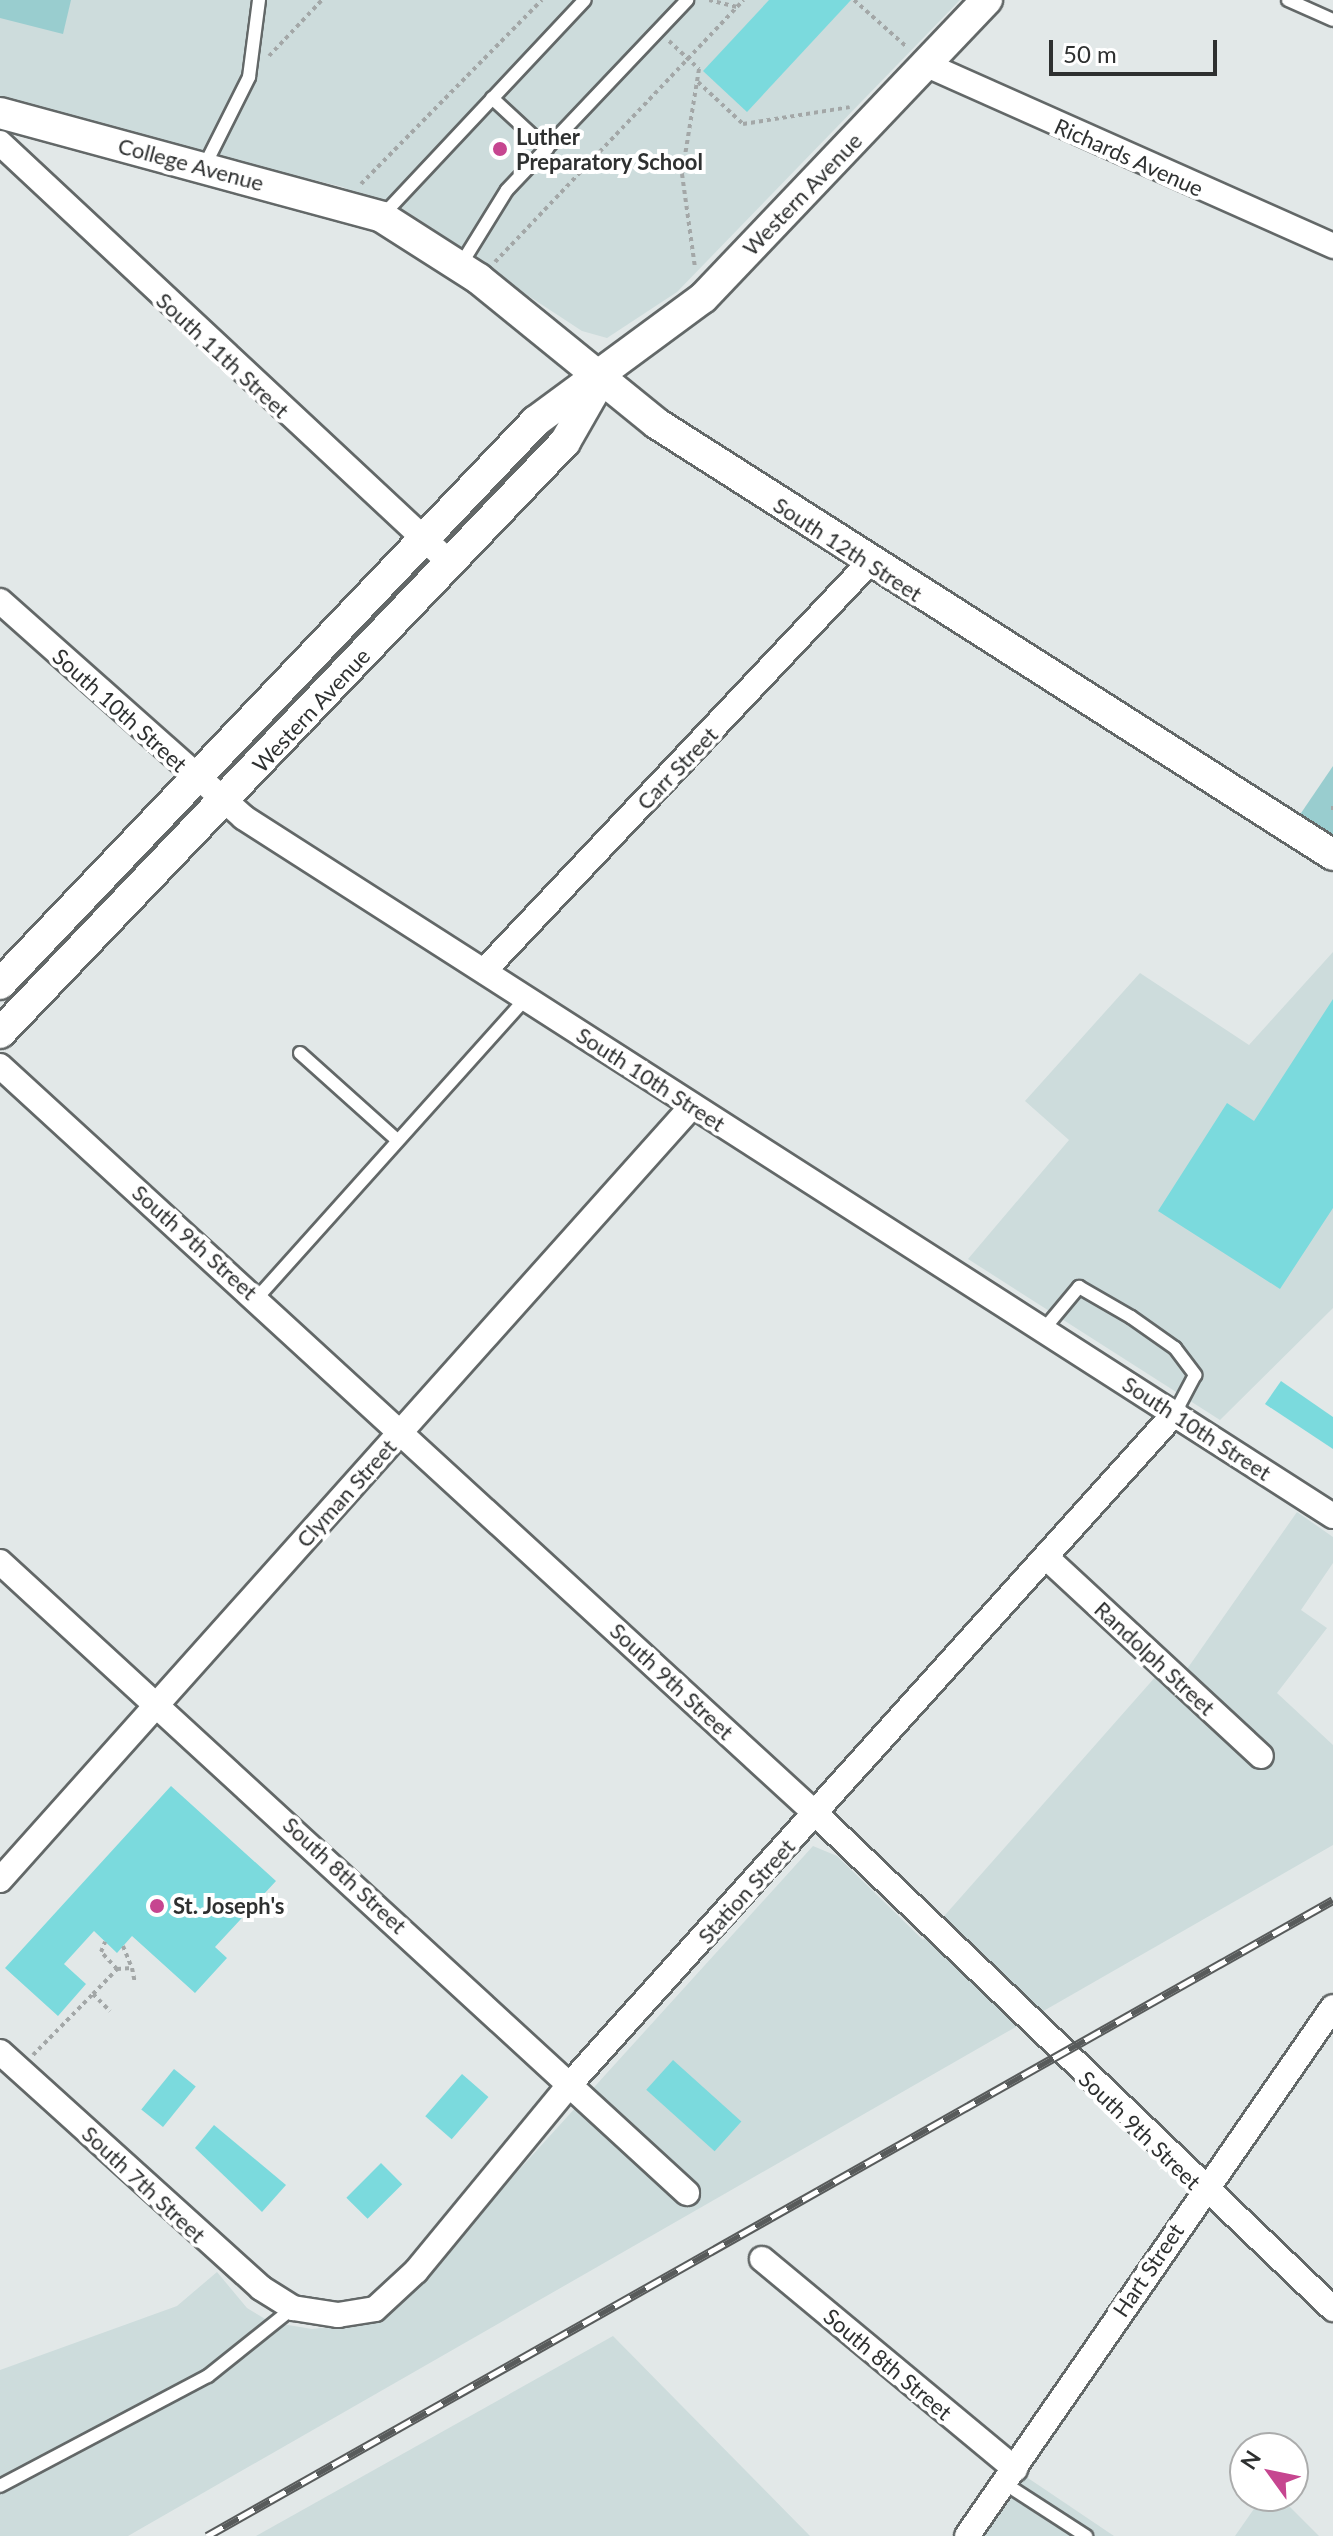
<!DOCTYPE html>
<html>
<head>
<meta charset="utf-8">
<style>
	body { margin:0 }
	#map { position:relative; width:1333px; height:2536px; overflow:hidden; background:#e2e8e8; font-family:Lato,sans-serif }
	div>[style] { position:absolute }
	.built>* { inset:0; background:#cddcdc }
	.green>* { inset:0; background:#99cdcf }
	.building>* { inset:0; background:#7bdadd; transform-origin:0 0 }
	.path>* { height:4px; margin-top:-2px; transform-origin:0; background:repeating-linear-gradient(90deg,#a3a7a7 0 4px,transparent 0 8px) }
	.roads { filter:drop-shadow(2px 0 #636868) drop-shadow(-2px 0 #636868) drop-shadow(0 2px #636868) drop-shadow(0 -2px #636868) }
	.service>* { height:12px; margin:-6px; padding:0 6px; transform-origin:6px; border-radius:6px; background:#fff }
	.minor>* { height:24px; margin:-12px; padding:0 12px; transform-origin:12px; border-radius:12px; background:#fff }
	.tertiary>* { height:30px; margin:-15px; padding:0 15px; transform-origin:15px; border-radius:15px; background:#fff }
	.rail>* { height:9px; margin-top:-4.5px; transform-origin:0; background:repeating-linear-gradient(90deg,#fff 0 18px,#585b5b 0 36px); box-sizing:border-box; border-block:2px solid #585b5b }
	.dots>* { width:22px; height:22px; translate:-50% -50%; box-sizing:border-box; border:4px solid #fff; border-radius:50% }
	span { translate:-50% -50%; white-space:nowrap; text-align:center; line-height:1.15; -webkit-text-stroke:8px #fff; paint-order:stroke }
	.poi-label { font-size:22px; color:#2e3030; font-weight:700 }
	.left { translate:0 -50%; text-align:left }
	.street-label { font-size:22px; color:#2e3030 }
	.north { position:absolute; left:1229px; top:2432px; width:80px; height:80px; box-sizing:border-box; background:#fff; border:2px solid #abacac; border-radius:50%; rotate:303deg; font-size:22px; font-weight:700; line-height:32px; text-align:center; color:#2e3030 }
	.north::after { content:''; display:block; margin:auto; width:28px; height:36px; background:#c64690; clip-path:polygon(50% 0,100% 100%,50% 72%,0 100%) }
	.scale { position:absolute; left:1049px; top:40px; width:168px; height:36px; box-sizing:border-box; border:4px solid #2e3030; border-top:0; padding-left:10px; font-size:24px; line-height:28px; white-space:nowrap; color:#2e3030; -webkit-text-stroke:6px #fff; paint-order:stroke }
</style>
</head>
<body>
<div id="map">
	<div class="built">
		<i style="clip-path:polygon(0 0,960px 0,677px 292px,607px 338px,582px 331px,445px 241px,343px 187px,0 105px)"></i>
		<i style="clip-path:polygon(1333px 952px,1333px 1308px,1220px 1420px,968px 1259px,1069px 1140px,1025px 1101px,1140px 973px,1249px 1045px)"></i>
		<i style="clip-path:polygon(1297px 1512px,1333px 1537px,1333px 1563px,1301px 1610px,1327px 1628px,1277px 1693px,1333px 1745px,1333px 1845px,128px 2536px,0 2536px,0 2370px,177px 2306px,217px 2272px,247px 2308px,270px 2322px,312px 2329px,338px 2326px,420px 2279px,813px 1846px,837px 1856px,923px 1940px,1157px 1675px,1173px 1689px)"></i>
		<i style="clip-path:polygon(613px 2336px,810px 2536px,256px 2536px)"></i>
		<i style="clip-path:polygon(1022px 2474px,1114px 2536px,980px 2536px)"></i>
		<i style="clip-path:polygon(1263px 2496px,1279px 2496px,1319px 2536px,1235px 2536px)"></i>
	</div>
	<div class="green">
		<i style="clip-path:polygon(0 0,71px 0,63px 34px,0 18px)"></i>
		<i style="clip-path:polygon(1333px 766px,1333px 842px,1297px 819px)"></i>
	</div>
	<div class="building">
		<i style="clip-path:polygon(769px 0,851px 0,747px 112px,703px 71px)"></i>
		<i style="clip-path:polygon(1333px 999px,1333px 1208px,1280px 1289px,1158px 1211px,1227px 1103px,1254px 1121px)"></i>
		<i style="clip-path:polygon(1281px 1381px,1333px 1417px,1333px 1449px,1265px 1404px)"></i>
		<i style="clip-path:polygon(171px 1786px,276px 1881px,215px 1947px,227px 1958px,195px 1993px,132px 1936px,117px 1953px,94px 1931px,64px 1964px,86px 1984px,58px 2016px,5px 1968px)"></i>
		<i style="left:673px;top:2060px;width:92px;height:40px;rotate:42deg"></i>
		<i style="left:174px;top:2069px;width:28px;height:52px;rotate:39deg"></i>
		<i style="left:462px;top:2074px;width:35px;height:56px;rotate:41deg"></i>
		<i style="clip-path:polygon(214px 2125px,286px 2185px,262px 2212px,195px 2148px)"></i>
		<i style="left:381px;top:2163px;width:30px;height:49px;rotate:45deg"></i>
	</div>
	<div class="path">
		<i style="left:709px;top:0;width:29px;rotate:14deg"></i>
		<i style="left:854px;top:0;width:71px;rotate:41.6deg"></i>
		<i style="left:669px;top:41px;width:41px;rotate:43deg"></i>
		<i style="left:699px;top:69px;width:106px;rotate:99.2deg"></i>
		<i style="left:682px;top:174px;width:95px;rotate:82.1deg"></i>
		<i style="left:269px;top:56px;width:77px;rotate:-46.6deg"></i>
		<i style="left:698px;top:82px;width:62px;rotate:43deg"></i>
		<i style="left:743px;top:124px;width:108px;rotate:-9deg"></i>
		<i style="left:361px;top:184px;width:258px;rotate:-45.5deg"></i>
		<i style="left:495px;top:262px;width:361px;rotate:-46.5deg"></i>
		<i style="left:1333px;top:806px;width:7px;rotate:90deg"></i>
		<i style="left:123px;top:1946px;width:24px;rotate:68deg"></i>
		<i style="left:117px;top:1969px;width:15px;rotate:-4deg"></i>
		<i style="left:132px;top:1968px;width:15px;rotate:79deg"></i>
		<i style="left:93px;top:1994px;width:35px;rotate:-46deg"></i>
		<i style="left:117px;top:1969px;width:23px;rotate:-133deg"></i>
		<i style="left:101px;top:1952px;width:11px;rotate:-68deg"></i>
		<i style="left:33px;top:2055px;width:86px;rotate:-45.5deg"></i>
		<i style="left:93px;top:1994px;width:24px;rotate:45deg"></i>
	</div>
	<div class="roads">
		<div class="service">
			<i style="left:1288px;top:0;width:49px;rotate:24deg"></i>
			<i style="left:492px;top:98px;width:75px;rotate:42.8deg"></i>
			<i style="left:204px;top:167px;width:101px;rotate:-63.4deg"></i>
			<i style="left:249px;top:77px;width:78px;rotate:-82.6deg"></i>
			<i style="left:382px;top:216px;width:296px;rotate:-46.8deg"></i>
			<i style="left:460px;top:266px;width:89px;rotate:-58.3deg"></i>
			<i style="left:507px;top:190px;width:262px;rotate:-46.5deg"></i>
			<i style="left:300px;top:1053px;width:130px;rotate:41.9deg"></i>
			<i style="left:257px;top:1298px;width:403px;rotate:-48.1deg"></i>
			<i style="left:1044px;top:1329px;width:55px;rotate:-50.2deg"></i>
			<i style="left:1079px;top:1287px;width:60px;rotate:30deg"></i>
			<i style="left:1131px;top:1317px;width:54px;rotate:35.2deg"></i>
			<i style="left:1175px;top:1348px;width:34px;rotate:53deg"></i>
			<i style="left:1195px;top:1375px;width:43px;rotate:117.8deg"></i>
			<i style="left:1004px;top:2483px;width:98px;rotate:32.9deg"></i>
			<i style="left:0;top:2486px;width:235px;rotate:-27.9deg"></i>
			<i style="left:208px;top:2376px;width:109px;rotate:-38.7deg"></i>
		</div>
		<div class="minor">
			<i style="left:927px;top:65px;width:445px;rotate:24deg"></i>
			<i style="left:0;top:143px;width:616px;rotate:43.03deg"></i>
			<i style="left:0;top:601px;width:325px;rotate:41.6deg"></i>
			<i style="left:243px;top:817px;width:1295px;rotate:32.67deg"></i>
			<i style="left:484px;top:971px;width:561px;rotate:-46.66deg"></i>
			<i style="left:0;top:1066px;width:1107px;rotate:42.51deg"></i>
			<i style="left:816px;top:1814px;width:716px;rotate:43.75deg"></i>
			<i style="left:1048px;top:1559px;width:290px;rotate:42.8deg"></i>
			<i style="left:0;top:1562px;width:933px;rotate:42.57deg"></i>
			<i style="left:0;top:1880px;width:1038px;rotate:-48.2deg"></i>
			<i style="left:0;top:2052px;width:352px;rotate:42.1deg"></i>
			<i style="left:261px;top:2288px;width:38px;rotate:32deg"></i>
			<i style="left:293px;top:2308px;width:46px;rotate:8.8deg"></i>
			<i style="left:338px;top:2315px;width:37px;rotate:-9deg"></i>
			<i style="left:375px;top:2309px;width:56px;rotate:-42.8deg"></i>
			<i style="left:416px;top:2271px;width:244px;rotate:-50.5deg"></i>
			<i style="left:571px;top:2083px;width:902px;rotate:-47.97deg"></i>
			<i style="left:762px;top:2259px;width:329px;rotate:39.7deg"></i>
			<i style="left:967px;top:2536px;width:643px;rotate:-55.32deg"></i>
		</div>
		<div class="tertiary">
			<i style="left:0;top:113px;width:396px;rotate:15.2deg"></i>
			<i style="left:382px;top:217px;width:115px;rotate:32.6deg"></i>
			<i style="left:479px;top:279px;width:228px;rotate:39.1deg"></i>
			<i style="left:656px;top:423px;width:803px;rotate:32.54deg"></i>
			<i style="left:0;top:984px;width:777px;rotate:-46.41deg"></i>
			<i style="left:536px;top:421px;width:207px;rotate:-36.4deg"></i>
			<i style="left:703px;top:298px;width:412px;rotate:-46.4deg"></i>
			<i style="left:0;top:1033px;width:818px;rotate:-46.29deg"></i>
			<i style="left:565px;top:442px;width:78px;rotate:-60.2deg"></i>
		</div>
	</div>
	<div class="rail">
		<i style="left:207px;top:2536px;width:1293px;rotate:-29.46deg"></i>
	</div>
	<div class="dots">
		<i style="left:500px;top:149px;background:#c64690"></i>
		<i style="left:157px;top:1906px;background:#c64690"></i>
	</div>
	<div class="poi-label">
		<span class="left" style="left:516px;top:149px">Luther<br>Preparatory School</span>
		<span class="left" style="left:173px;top:1906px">St. Joseph's</span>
	</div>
	<div class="street-label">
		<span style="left:1129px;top:157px;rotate:24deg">Richards Avenue</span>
		<span style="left:191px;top:164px;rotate:15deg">College Avenue</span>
		<span style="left:802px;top:194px;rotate:-46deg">Western Avenue</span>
		<span style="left:223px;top:355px;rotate:43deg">South 11th Street</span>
		<span style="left:848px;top:549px;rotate:33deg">South 12th Street</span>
		<span style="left:120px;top:710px;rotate:42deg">South 10th Street</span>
		<span style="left:311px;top:710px;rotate:-47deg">Western Avenue</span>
		<span style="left:677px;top:768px;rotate:-46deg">Carr Street</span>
		<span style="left:651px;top:1079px;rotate:33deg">South 10th Street</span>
		<span style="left:195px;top:1242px;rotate:42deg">South 9th Street</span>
		<span style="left:1197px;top:1428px;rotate:33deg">South 10th Street</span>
		<span style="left:346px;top:1493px;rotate:-48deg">Clyman Street</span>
		<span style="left:1155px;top:1658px;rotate:43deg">Randolph Street</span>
		<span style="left:672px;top:1681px;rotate:43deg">South 9th Street</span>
		<span style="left:345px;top:1875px;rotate:43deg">South 8th Street</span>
		<span style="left:746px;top:1891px;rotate:-48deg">Station Street</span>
		<span style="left:1140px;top:2130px;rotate:44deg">South 9th Street</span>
		<span style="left:144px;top:2184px;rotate:43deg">South 7th Street</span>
		<span style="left:1148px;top:2270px;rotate:-56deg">Hart Street</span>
		<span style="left:888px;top:2364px;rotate:40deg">South 8th Street</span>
	</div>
	<div class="north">N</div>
	<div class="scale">50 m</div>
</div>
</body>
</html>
